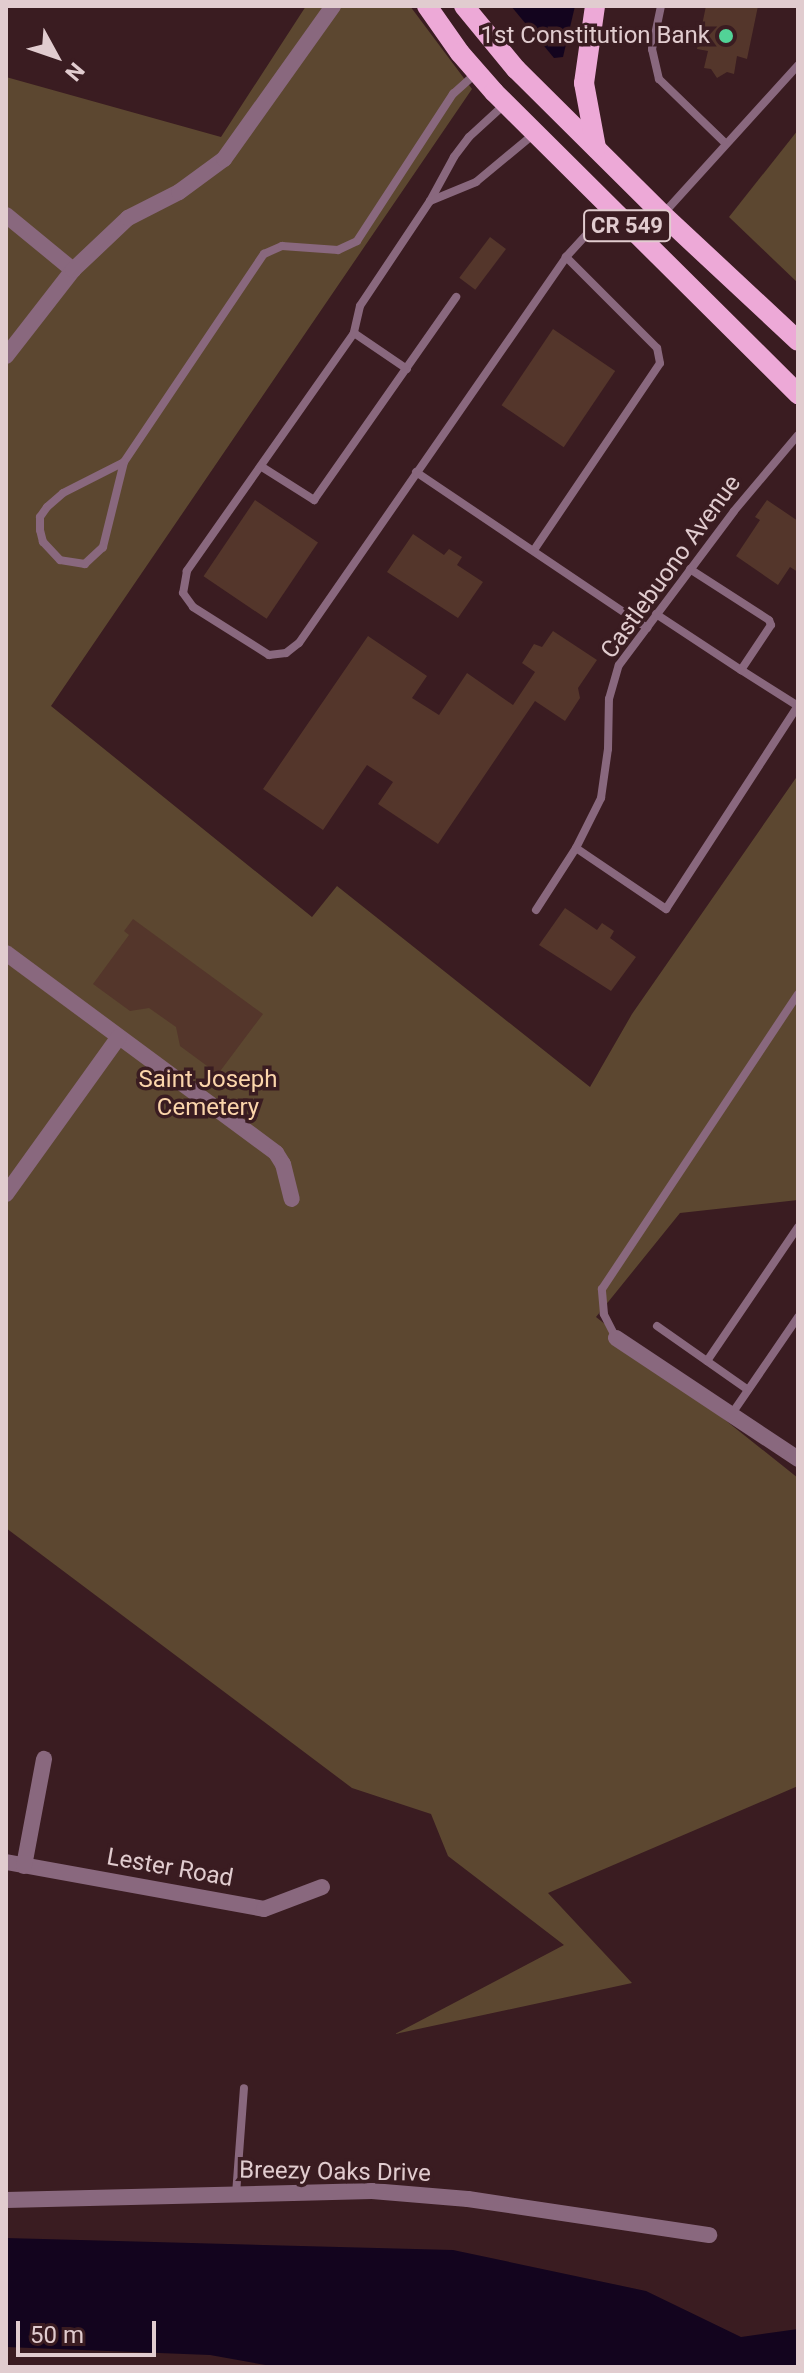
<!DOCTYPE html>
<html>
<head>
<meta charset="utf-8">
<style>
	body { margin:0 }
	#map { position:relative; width:804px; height:2373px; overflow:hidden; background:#3a1c21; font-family:Roboto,sans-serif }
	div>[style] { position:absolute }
	.green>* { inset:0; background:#5c4730 }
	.water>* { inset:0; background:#13041e }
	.building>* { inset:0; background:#54362b; transform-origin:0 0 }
	.lane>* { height:8px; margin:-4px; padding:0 4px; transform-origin:4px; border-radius:4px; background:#89687e }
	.street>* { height:16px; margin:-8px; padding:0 8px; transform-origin:8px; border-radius:8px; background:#89687e }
	.primary>* { height:20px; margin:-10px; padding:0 10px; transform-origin:10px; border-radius:10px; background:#eda9d7 }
	.dots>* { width:22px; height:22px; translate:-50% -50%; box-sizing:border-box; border:4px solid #3a1c21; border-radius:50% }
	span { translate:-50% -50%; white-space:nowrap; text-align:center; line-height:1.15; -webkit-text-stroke:7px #3a1c21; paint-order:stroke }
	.shield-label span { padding:2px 6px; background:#3a1c21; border:2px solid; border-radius:6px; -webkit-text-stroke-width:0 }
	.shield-label { font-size:22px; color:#e1cccf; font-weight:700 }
	.poi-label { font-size:24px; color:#e1cccf }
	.right { translate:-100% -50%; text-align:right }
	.street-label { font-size:24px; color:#e1cccf }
	.park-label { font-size:24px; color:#fbd5ab }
	.frame { position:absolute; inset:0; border:8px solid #e1cccf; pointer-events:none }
	.north { position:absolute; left:16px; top:16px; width:80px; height:80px; -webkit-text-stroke:6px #3a1c21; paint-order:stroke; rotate:130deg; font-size:22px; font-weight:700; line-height:32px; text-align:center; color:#e1cccf }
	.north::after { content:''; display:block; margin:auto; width:28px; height:36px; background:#e1cccf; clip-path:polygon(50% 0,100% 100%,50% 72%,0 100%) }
	.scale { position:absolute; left:16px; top:2321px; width:140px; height:36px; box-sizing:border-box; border:4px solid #e1cccf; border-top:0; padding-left:10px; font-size:24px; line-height:28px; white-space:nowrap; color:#e1cccf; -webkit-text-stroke:6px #3a1c21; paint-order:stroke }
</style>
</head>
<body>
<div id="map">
	<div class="green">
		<i style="clip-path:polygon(306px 6px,410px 6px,472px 89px,51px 706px,312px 917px,337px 886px,590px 1087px,632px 1014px,798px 775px,798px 1200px,680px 1213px,596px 1317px,798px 1478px,798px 1786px,548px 1893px,632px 1983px,395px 2034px,564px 1945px,448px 1856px,431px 1814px,352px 1788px,6px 1528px,6px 77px,221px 137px)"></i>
		<i style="clip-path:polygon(798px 130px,798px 283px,729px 217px)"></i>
	</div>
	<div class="water">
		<i style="clip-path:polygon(511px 6px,575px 6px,563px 57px,554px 58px)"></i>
		<i style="clip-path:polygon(6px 2238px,453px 2250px,646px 2291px,741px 2337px,798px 2329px,798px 2367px,277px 2367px,210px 2355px,6px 2347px)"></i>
	</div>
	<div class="building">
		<i style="clip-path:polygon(706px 6px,758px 6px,747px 59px,737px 56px,734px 74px,727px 72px,717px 78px,711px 69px,704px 68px,708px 51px,697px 49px)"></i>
		<i style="left:490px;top:237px;width:20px;height:51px;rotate:37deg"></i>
		<i style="left:553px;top:329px;width:75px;height:92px;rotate:34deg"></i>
		<i style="left:255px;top:500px;width:76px;height:92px;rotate:34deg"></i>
		<i style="clip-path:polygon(767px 500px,798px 521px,798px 572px,790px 567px,778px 585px,736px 556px,760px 520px,755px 517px)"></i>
		<i style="clip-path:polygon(413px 534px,444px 555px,449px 549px,462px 557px,457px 565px,483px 582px,458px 618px,387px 572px)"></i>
		<i style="clip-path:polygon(553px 631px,597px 660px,578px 688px,580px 698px,565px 721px,535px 701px,438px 844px,378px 804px,393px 782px,367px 765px,323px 830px,263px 789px,368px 636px,427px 676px,412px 698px,439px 715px,467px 673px,513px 705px,535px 672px,522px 663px,534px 644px,542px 647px)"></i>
		<i style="clip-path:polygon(565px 908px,597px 930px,602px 923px,614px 931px,610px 938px,636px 957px,611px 991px,539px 945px)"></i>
		<i style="clip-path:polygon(133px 919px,263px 1014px,218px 1074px,180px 1046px,176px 1027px,149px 1008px,130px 1011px,93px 984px,129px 935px,124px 931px)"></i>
	</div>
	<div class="lane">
		<i style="left:661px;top:6px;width:44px;rotate:101.8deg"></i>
		<i style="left:652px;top:49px;width:31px;rotate:77deg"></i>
		<i style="left:659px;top:79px;width:93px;rotate:44.1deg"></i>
		<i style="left:505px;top:104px;width:49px;rotate:137.5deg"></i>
		<i style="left:469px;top:137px;width:25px;rotate:127deg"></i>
		<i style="left:454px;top:157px;width:50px;rotate:118.6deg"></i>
		<i style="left:430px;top:201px;width:126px;rotate:123.7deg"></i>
		<i style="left:360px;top:306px;width:28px;rotate:103deg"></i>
		<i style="left:354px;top:333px;width:291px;rotate:125.1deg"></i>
		<i style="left:187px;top:571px;width:22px;rotate:100deg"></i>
		<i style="left:183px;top:593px;width:17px;rotate:54deg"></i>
		<i style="left:193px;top:607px;width:90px;rotate:32.3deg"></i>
		<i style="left:269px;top:655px;width:17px;rotate:-7deg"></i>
		<i style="left:286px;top:653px;width:16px;rotate:-38deg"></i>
		<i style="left:299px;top:643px;width:469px;rotate:-55.3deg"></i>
		<i style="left:566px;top:257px;width:65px;rotate:-47.5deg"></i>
		<i style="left:430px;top:201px;width:50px;rotate:-22.4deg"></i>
		<i style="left:476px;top:182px;width:77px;rotate:-39.7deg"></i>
		<i style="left:664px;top:213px;width:200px;rotate:-47.8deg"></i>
		<i style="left:354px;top:333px;width:64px;rotate:34.2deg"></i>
		<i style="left:124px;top:462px;width:251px;rotate:-56.1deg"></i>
		<i style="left:264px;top:254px;width:20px;rotate:-24deg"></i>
		<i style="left:282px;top:246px;width:56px;rotate:4.1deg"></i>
		<i style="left:338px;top:250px;width:21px;rotate:-25deg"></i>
		<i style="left:357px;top:241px;width:176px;rotate:-56.9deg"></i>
		<i style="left:453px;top:94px;width:31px;rotate:-42deg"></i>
		<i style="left:124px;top:462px;width:88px;rotate:103.9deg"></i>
		<i style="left:103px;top:547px;width:25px;rotate:137deg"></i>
		<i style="left:85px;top:564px;width:25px;rotate:-171deg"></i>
		<i style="left:60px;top:560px;width:25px;rotate:-133deg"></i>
		<i style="left:43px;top:542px;width:12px;rotate:-104deg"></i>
		<i style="left:40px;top:530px;width:13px;rotate:-90deg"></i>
		<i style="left:40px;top:517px;width:12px;rotate:-55deg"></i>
		<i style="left:47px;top:507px;width:21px;rotate:-41deg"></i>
		<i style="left:63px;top:493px;width:68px;rotate:-26.9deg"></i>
		<i style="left:262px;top:467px;width:62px;rotate:32.4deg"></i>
		<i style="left:314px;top:500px;width:248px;rotate:-55deg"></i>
		<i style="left:416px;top:472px;width:279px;rotate:34deg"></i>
		<i style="left:534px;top:550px;width:225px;rotate:-56deg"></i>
		<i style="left:660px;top:363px;width:15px;rotate:-101deg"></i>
		<i style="left:657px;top:348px;width:129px;rotate:-135deg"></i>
		<i style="left:656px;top:614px;width:102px;rotate:33.4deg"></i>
		<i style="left:741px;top:670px;width:54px;rotate:-56.3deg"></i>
		<i style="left:771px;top:625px;width:5px;rotate:-112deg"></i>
		<i style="left:769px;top:620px;width:94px;rotate:-147.2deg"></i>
		<i style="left:576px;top:848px;width:109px;rotate:34.1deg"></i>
		<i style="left:666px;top:909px;width:242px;rotate:-57deg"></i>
		<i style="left:798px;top:706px;width:67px;rotate:-147.7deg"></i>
		<i style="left:536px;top:910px;width:74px;rotate:-57.2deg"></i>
		<i style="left:576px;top:848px;width:56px;rotate:-63.4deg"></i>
		<i style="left:601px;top:798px;width:49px;rotate:-81.9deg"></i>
		<i style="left:608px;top:749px;width:50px;rotate:-88.9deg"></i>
		<i style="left:609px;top:699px;width:35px;rotate:-74deg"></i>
		<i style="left:619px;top:665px;width:192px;rotate:-53.2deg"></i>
		<i style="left:734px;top:511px;width:99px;rotate:-49.9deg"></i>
		<i style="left:657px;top:1326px;width:111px;rotate:35.1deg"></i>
		<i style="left:616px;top:1338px;width:27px;rotate:-117deg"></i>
		<i style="left:604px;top:1314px;width:25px;rotate:-95deg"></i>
		<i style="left:602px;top:1289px;width:354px;rotate:-56.4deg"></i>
		<i style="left:707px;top:1361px;width:162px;rotate:-55.8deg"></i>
		<i style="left:731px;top:1415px;width:119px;rotate:-55.6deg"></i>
		<i style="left:236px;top:2194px;width:106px;rotate:-85.7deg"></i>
	</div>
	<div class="street">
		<i style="left:6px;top:215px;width:87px;rotate:39.4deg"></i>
		<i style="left:6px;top:356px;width:109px;rotate:-52.1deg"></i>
		<i style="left:73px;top:270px;width:76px;rotate:-43.4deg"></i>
		<i style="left:128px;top:218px;width:57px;rotate:-27deg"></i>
		<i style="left:179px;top:192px;width:56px;rotate:-36.3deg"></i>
		<i style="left:224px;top:159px;width:188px;rotate:-54.5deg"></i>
		<i style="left:6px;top:953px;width:336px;rotate:36.5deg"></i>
		<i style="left:276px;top:1153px;width:13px;rotate:58deg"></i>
		<i style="left:283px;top:1164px;width:36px;rotate:76deg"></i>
		<i style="left:6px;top:1194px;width:193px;rotate:-54.3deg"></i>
		<i style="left:616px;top:1338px;width:219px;rotate:33.6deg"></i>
		<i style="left:6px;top:1862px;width:262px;rotate:10.3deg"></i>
		<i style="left:264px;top:1909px;width:62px;rotate:-20.8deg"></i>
		<i style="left:24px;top:1866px;width:109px;rotate:-79.4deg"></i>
		<i style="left:6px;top:2200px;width:366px;rotate:-1.4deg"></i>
		<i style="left:372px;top:2191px;width:96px;rotate:4.8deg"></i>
		<i style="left:468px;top:2199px;width:244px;rotate:8.5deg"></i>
	</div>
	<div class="primary">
		<i style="left:427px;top:6px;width:57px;rotate:54.9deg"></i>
		<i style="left:460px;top:53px;width:52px;rotate:48.9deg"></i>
		<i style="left:494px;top:92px;width:429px;rotate:44.8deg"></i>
		<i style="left:464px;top:6px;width:82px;rotate:50.5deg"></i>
		<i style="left:516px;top:69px;width:206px;rotate:44.8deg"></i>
		<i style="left:662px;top:214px;width:186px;rotate:43deg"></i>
		<i style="left:595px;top:6px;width:78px;rotate:98.1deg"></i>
		<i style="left:584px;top:83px;width:66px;rotate:79.5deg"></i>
	</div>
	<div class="dots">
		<i style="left:726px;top:36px;background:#52d397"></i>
	</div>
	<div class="shield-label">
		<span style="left:627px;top:226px">CR 549</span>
	</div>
	<div class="poi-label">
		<span class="right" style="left:710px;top:36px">1st Constitution Bank</span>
	</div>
	<div class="street-label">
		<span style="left:671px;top:567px;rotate:-54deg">Castlebuono Avenue</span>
		<span style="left:170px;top:1868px;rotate:10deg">Lester Road</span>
		<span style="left:335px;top:2172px;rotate:1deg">Breezy Oaks Drive</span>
	</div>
	<div class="park-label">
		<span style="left:208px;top:1094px">Saint Joseph<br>Cemetery</span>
	</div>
	<div class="frame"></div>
	<div class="north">N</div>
	<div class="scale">50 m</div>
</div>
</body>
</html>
